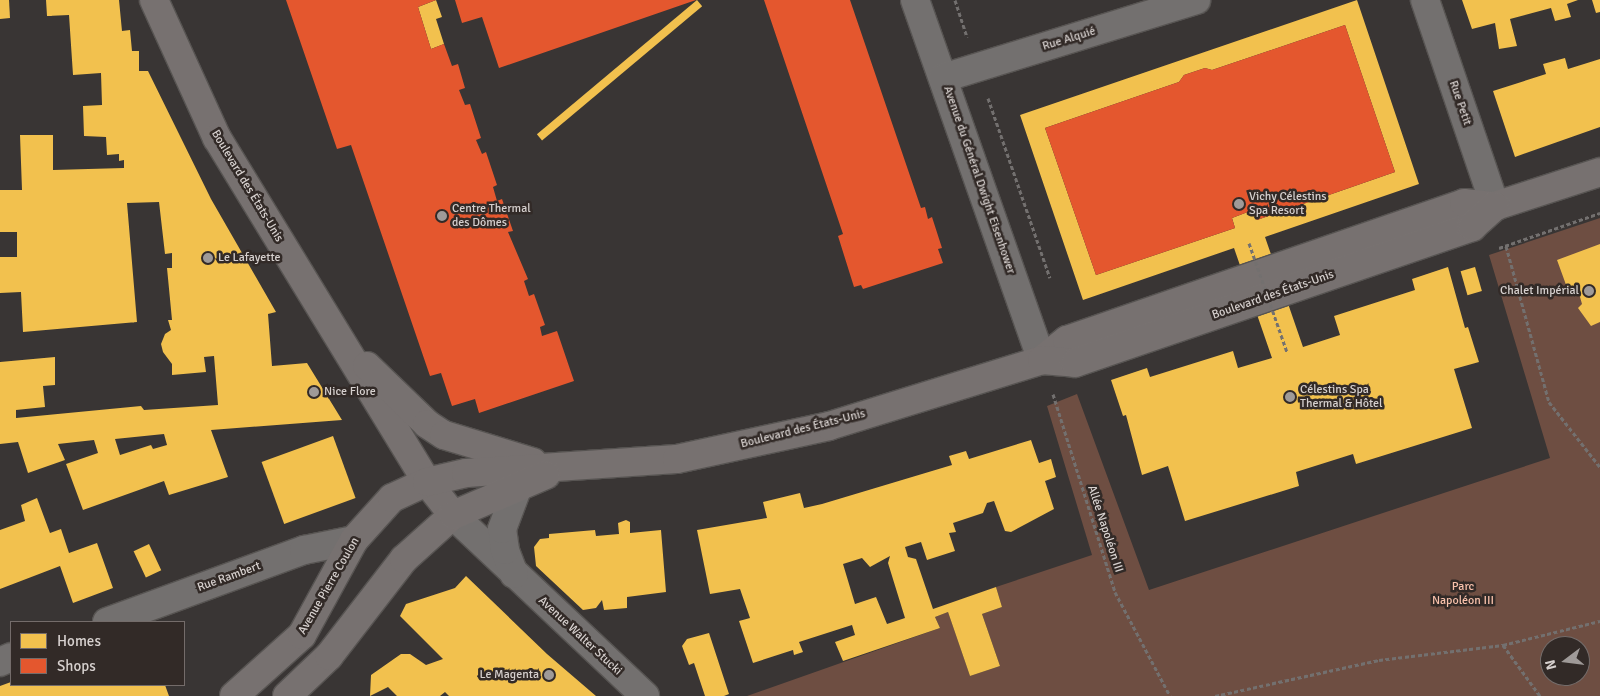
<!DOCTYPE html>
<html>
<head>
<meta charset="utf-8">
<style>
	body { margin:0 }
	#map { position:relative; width:1600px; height:696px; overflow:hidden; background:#393534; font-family:Signika,sans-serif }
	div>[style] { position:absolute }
	.green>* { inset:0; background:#6e4e42 }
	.homes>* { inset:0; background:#f2c14e; transform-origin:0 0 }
	.shops>* { inset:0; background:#e4572e }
	.path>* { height:3px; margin-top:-1.5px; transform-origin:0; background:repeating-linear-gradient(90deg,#73706f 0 4px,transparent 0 6.5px) }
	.roads { filter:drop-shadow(1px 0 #575452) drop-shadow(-1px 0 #575452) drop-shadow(0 1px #575452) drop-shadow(0 -1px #575452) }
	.street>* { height:28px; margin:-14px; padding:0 14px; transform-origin:14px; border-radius:14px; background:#73706f }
	.secondary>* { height:28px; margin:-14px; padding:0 14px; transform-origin:14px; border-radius:14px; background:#777170 }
	.path-bridge>* { height:3px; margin-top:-1.5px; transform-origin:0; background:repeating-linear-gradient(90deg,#73706f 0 4px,transparent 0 6.5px) }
	.dots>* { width:14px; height:14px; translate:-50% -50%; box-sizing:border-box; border:2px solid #322a27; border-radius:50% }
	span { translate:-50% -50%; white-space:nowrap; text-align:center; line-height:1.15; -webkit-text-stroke:5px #322a27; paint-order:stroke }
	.street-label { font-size:12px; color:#d6d0ce }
	.poi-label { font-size:12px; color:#d6d0ce }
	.left { translate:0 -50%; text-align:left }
	.right { translate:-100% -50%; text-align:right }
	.park-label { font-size:12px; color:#f8c1ab }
	.legend { position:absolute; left:10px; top:621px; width:175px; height:65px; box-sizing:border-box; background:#322a27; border:1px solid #746c6a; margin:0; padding:6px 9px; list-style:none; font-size:15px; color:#d6d0ce }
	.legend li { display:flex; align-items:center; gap:10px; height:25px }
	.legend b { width:25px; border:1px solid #746c6a }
	.north { position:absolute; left:1540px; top:636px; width:50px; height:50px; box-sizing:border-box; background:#322a27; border:1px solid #746c6a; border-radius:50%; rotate:255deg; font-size:14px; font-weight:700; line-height:20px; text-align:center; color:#d6d0ce }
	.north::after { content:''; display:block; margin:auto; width:18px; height:22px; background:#9f9a98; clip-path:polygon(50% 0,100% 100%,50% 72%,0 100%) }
</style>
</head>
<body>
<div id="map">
	<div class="green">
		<i style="clip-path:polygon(evenodd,1600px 218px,1600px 696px,747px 696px,940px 628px,935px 617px,948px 612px,970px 676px,1000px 666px,982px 614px,1002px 607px,996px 587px,1092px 555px,1047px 406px,1077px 394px,1149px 590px,1550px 458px,1489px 255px,1600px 218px,1550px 646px,1580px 646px,1580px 676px,1550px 676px,1550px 646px)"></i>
	</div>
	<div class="homes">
		<i style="clip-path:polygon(0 0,9px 0,10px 18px,0 19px)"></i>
		<i style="clip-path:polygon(evenodd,46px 0,119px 0,122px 31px,130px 30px,132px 51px,139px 51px,139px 71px,148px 71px,211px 199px,276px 312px,268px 314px,272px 366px,307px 363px,342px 420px,211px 430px,228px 477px,169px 495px,164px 481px,83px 510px,66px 464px,98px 453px,94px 440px,58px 444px,65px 460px,28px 473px,18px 442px,0 444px,0 362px,55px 357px,55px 385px,43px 386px,45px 407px,16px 410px,16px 418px,141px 406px,144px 410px,218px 405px,214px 356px,204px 357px,206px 372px,172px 375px,172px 364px,163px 352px,161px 344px,165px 334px,171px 330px,168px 320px,172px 320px,167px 268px,172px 268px,172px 253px,165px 254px,159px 202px,127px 203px,137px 322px,23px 332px,21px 292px,0 293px,0 257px,17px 257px,17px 232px,0 232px,0 190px,22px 190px,20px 135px,53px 135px,53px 170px,124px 168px,124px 160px,119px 161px,119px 154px,107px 155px,106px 137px,84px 136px,83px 106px,102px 105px,101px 73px,73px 75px,69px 15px,47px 16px,46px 0,164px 434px,167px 445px,153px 449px,151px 445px,120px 455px,115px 439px,164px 434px)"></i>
		<i style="clip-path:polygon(436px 0,442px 17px,436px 19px,444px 44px,431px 49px,418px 7px)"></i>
		<i style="left:697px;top:0;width:8px;height:209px;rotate:50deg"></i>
		<i style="clip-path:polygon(evenodd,1357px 0,1419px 184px,1265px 237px,1303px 347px,1340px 335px,1334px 316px,1415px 290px,1412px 279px,1448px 267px,1465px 328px,1468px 327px,1479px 362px,1454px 369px,1472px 428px,1356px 464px,1353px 454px,1296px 472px,1299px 486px,1185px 521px,1168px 466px,1142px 475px,1126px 415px,1123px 416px,1111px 380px,1147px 368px,1150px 377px,1233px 351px,1238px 368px,1272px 358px,1234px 248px,1083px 300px,1020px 115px,1357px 0,1345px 25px,1395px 172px,1257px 220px,1253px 210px,1232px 218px,1235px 228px,1096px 275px,1045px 128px,1179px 82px,1184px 75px,1205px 68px,1212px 70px,1345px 25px)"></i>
		<i style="clip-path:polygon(1462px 0,1578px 0,1567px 4px,1571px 17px,1555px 21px,1551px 8px,1510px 19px,1517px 46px,1499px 49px,1495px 23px,1472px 29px)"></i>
		<i style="clip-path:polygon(1592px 0,1600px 0,1600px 12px,1596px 13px)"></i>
		<i style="clip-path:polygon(1565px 58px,1568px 69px,1600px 59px,1600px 127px,1515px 157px,1493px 91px,1546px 74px,1543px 64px)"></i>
		<i style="clip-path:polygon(1600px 244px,1600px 322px,1591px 326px,1578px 308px,1582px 304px,1578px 290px,1569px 293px,1557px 260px)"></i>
		<i style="left:1475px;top:267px;width:25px;height:15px;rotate:74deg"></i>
		<i style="left:333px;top:436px;width:66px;height:76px;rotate:70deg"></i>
		<i style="clip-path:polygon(evenodd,1031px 440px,1039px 463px,1051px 459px,1056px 477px,1045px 481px,1054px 509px,1011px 532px,1005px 531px,994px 501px,987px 503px,983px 513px,953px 523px,956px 532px,949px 533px,955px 551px,927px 560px,921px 542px,905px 547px,908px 557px,916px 559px,933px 609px,996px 587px,1002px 607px,982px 614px,1000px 666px,970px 676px,948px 612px,935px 617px,940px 628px,843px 661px,835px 642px,855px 635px,852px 625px,799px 642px,803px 652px,794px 655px,793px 650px,753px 663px,739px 621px,750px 618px,740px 589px,710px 594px,697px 530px,767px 518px,763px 502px,800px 493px,804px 508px,822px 504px,952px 465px,949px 456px,966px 451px,969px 459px,1031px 440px,890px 556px,888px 563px,905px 618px,887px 624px,876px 597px,855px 604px,843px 564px,862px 558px,870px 567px,890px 556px)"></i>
		<i style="clip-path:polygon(37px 498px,50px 533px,61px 529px,69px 553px,97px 543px,113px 588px,73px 603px,60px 566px,0 589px,0 530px,25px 521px,21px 505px)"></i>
		<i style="clip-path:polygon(626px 520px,630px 522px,630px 533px,661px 530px,666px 592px,627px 597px,627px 608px,604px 610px,602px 600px,596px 608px,583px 610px,536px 566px,534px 547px,540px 539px,549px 538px,549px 534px,595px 530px,596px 536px,619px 534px,618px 523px)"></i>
		<i style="left:149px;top:544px;width:29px;height:17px;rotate:65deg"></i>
		<i style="clip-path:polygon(466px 576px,547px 654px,596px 696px,449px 696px,445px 692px,440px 696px,397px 696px,388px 687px,370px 696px,371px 675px,401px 654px,410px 654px,426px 665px,443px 659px,400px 616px,406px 604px,455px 588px)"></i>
		<i style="clip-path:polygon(709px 633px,729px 694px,724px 696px,705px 696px,694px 663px,689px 665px,682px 646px,687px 639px)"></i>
		<i style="clip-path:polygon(11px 682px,11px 685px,165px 685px,169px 696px,0 696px,0 686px)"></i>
	</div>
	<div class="shops">
		<i style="clip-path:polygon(286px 0,436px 0,418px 7px,431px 49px,444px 44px,452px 66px,458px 64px,465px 88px,459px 90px,465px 105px,470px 104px,481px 138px,476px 140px,482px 154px,486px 152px,497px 185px,493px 187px,497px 201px,502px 199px,513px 231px,508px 232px,528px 279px,524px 281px,529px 296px,534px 294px,545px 325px,540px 327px,542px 336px,557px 331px,574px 381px,479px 413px,475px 399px,452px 406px,441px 373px,430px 376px,351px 145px,337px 149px)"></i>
		<i style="clip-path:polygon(455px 0,696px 0,499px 68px,482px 17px,462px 23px)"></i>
		<i style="clip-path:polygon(764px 0,850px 0,921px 208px,925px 207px,928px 219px,932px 217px,942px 248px,938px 249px,943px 263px,863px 289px,861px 285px,854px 287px,838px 236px,843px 234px)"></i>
		<i style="clip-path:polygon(1345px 25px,1395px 172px,1257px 220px,1253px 210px,1232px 218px,1235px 228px,1096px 275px,1045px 128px,1179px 82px,1184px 75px,1205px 68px,1212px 70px)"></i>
	</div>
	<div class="path">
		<i style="left:955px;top:0;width:39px;rotate:72deg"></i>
		<i style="left:988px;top:98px;width:190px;rotate:71deg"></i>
		<i style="left:1506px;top:246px;width:162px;rotate:74.6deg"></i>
		<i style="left:1549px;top:402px;width:83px;rotate:51.9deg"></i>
		<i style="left:1499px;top:248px;width:107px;rotate:-19.1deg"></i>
		<i style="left:1053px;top:394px;width:207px;rotate:72.6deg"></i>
		<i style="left:1115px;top:592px;width:118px;rotate:62.1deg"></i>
		<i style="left:1503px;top:645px;width:63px;rotate:54deg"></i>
		<i style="left:1215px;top:696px;width:168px;rotate:-12.4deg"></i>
		<i style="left:1379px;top:660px;width:125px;rotate:-6.9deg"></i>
		<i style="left:1503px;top:645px;width:100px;rotate:-13.9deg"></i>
	</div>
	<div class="roads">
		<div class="street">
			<i style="left:915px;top:0;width:382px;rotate:70.6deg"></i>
			<i style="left:1425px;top:0;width:218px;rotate:71.2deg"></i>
			<i style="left:943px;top:78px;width:265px;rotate:-17.1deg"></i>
			<i style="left:453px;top:515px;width:264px;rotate:43.3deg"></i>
			<i style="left:514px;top:574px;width:26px;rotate:-111deg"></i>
			<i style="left:505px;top:550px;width:21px;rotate:-98deg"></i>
			<i style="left:502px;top:529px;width:43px;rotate:-69.4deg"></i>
			<i style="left:107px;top:622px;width:210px;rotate:-20.1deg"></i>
			<i style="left:304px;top:550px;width:51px;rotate:-11.3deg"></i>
			<i style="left:0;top:662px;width:12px;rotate:-24deg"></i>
		</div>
		<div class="secondary">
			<i style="left:154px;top:0;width:152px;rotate:65.5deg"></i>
			<i style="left:217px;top:138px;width:403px;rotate:58.6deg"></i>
			<i style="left:427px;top:482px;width:42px;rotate:51.8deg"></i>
			<i style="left:1042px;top:360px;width:32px;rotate:-39deg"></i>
			<i style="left:1067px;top:340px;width:420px;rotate:-19deg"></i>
			<i style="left:1464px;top:203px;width:31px;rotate:6deg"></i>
			<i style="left:1495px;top:206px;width:110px;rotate:-17.9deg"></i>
			<i style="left:367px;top:366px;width:83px;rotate:44deg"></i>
			<i style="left:427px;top:424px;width:20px;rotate:33deg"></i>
			<i style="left:444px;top:435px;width:93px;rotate:16.9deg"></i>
			<i style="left:234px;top:696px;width:91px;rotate:-41.9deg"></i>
			<i style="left:302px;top:635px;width:108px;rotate:-61.3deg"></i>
			<i style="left:354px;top:540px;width:57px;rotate:-47.9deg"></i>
			<i style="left:392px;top:498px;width:38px;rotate:-25deg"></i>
			<i style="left:427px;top:482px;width:40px;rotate:-13deg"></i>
			<i style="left:466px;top:473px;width:211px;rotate:-3.8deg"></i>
			<i style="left:677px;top:459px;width:156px;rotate:-12.2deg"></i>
			<i style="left:829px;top:426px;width:223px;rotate:-17.2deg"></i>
			<i style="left:1042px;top:360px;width:33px;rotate:5deg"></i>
			<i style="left:1075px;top:363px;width:420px;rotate:-18.9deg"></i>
			<i style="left:1472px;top:227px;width:31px;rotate:-42deg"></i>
			<i style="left:287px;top:696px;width:58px;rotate:-43.6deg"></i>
			<i style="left:329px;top:656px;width:123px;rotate:-52.3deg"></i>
			<i style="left:404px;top:559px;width:66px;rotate:-41.9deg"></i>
			<i style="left:453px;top:515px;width:101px;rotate:-23.3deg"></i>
		</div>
	</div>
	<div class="path-bridge">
		<i style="left:1249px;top:243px;width:115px;rotate:70.8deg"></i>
	</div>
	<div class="dots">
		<i style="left:1239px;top:204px;background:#9f9a98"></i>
		<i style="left:442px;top:216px;background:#9f9a98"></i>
		<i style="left:208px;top:258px;background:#9f9a98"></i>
		<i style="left:1589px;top:291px;background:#9f9a98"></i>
		<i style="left:314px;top:392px;background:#9f9a98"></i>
		<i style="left:1290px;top:397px;background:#9f9a98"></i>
		<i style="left:549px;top:675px;background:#9f9a98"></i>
	</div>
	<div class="street-label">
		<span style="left:1069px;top:39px;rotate:-17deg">Rue Alquié</span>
		<span style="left:1460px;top:103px;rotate:71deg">Rue Petit</span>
		<span style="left:979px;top:180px;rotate:71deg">Avenue du Général Dwight Eisenhower</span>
		<span style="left:247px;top:186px;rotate:59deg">Boulevard des États-Unis</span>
		<span style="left:1273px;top:295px;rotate:-19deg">Boulevard des États-Unis</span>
		<span style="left:803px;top:429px;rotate:-14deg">Boulevard des États-Unis</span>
		<span style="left:1105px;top:529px;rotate:72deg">Allée Napoléon III</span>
		<span style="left:229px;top:577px;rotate:-20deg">Rue Rambert</span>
		<span style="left:329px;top:586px;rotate:-60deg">Avenue Pierre Coulon</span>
		<span style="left:580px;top:636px;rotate:43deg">Avenue Walter Stucki</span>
	</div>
	<div class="poi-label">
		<span class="left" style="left:1249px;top:204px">Vichy Célestins<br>Spa Resort</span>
		<span class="left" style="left:452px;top:216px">Centre Thermal<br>des Dômes</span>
		<span class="left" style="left:218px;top:258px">Le Lafayette</span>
		<span class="right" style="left:1579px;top:291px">Chalet Impérial</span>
		<span class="left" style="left:1300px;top:397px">Célestins Spa<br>Thermal &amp; Hôtel</span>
		<span class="left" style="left:324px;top:392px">Nice Flore</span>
		<span class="right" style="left:539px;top:675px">Le Magenta</span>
	</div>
	<div class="park-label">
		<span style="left:1463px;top:594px">Parc<br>Napoléon III</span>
	</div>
	<ul class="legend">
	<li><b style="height:14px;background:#f2c14e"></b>Homes</li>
	<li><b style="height:14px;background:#e4572e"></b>Shops</li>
	</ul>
	<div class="north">N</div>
</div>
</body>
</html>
